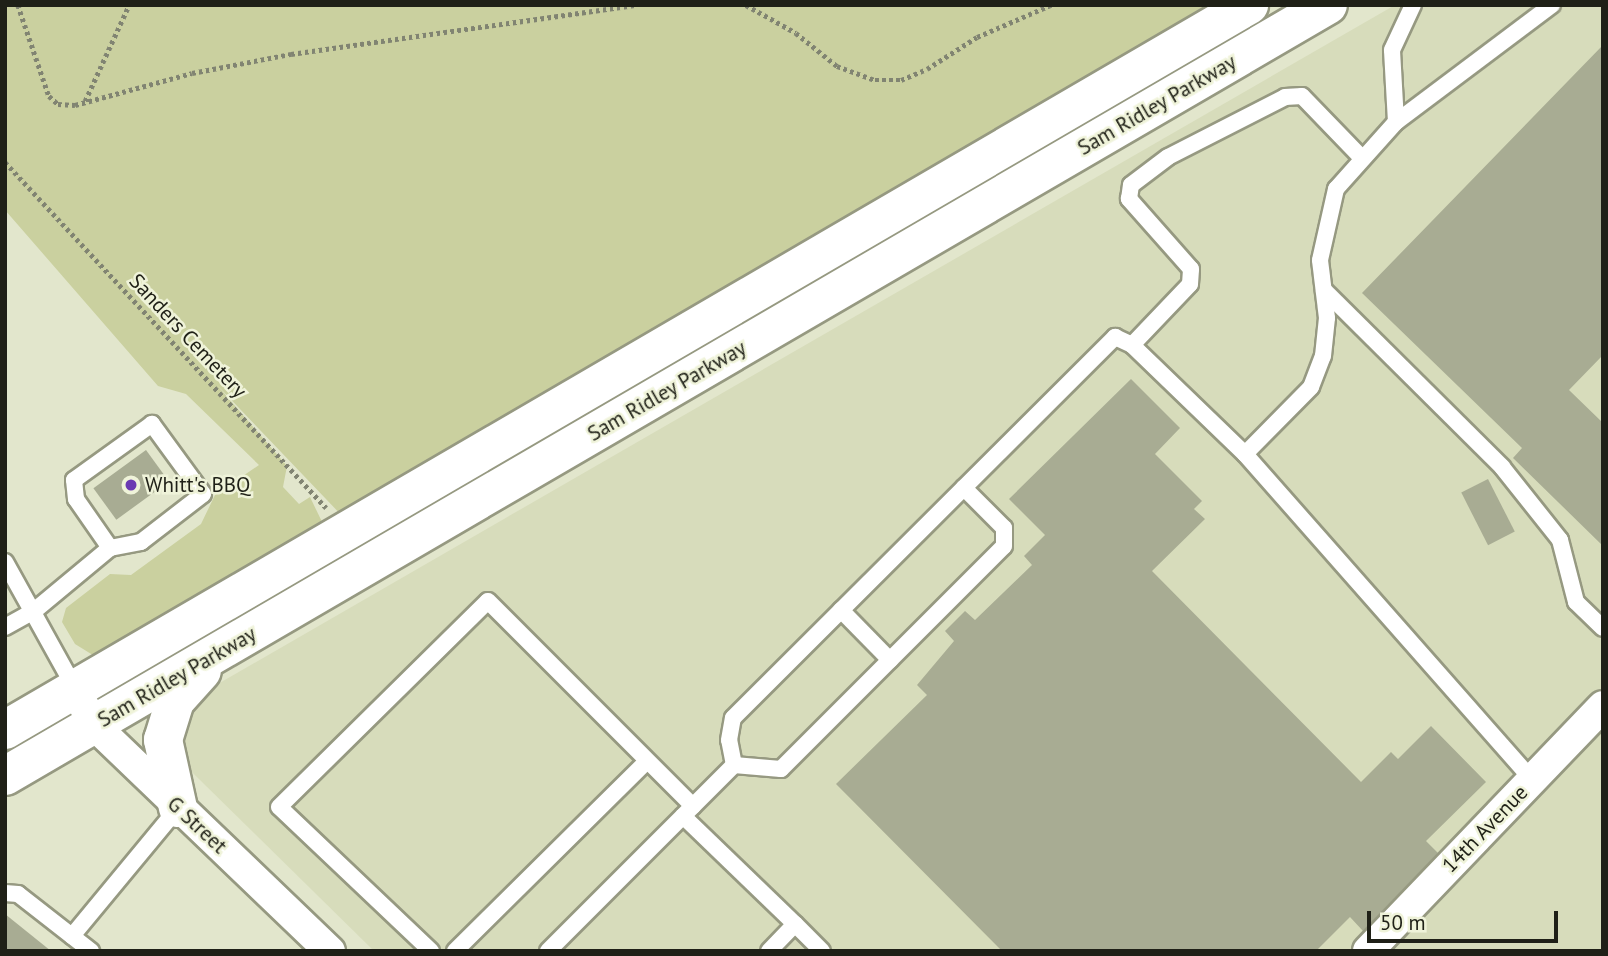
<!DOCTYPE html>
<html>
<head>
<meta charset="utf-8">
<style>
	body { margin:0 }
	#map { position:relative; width:1608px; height:956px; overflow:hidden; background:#e2e6cc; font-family:"PT Sans",sans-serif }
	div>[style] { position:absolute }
	.built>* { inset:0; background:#d7dcbb }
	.green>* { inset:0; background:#cad09f }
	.building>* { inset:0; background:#a8ac93; transform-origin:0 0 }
	.path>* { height:4.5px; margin-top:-2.25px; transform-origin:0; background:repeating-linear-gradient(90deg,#818472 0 3.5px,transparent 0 7px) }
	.roads { filter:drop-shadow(2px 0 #969981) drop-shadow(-2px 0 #969981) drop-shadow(0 2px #969981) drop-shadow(0 -2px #969981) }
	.service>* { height:16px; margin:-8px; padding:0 8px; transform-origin:8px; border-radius:8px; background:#fff }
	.minor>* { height:30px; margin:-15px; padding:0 15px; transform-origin:15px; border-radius:15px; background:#fff }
	.primary>* { height:38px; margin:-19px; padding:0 19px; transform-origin:19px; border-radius:19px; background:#fff }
	.dots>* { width:19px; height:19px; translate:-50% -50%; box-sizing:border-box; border:4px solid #eff3d9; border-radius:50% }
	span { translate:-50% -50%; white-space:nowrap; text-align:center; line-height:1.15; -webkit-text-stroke:5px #eff3d9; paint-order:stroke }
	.street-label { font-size:21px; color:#1f2017 }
	.poi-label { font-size:21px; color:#1f2017 }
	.left { translate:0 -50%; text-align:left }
	.frame { position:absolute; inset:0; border:7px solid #1f2017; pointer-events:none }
	.scale { position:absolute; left:1367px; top:911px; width:191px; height:32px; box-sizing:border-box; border:4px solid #1f2017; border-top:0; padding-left:9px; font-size:21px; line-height:24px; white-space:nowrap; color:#1f2017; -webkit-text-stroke:5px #eff3d9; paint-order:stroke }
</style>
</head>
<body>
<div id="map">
	<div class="built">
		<i style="clip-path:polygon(1395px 5px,1603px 5px,1603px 951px,374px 951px,145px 726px)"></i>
	</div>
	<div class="green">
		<i style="clip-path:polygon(5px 5px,1220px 5px,347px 521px,217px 385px,287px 466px,283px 487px,299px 504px,310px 497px,325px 528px,96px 657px,75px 644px,62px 622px,66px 608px,110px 574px,131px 575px,201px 524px,215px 495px,259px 465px,186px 394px,158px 386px,5px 210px)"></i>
	</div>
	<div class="building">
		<i style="clip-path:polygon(1603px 45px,1603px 355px,1569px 390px,1603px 423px,1603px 546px,1513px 458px,1522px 448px,1362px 293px)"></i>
		<i style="clip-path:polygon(1131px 379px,1180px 428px,1155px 454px,1202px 501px,1194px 509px,1205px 519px,1152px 571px,1361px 782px,1391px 752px,1398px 759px,1431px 726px,1486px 782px,1426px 841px,1438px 853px,1363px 931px,1350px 917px,1316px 951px,1002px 951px,836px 784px,927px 695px,917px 685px,954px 641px,945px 631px,965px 611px,975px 620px,1032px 565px,1024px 556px,1045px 535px,1009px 499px)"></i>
		<i style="left:146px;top:450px;width:39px;height:65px;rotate:54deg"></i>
		<i style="left:1488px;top:479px;width:59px;height:30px;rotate:63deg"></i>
		<i style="clip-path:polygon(5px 914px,51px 951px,5px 951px)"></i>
	</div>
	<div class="path">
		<i style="left:18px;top:5px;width:96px;rotate:71.2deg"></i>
		<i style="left:49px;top:96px;width:12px;rotate:42deg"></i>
		<i style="left:58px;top:104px;width:17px;rotate:3deg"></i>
		<i style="left:75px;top:105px;width:121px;rotate:-15.3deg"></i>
		<i style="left:192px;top:73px;width:101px;rotate:-10.9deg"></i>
		<i style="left:291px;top:54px;width:349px;rotate:-8.1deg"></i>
		<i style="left:746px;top:5px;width:57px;rotate:29.2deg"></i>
		<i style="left:796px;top:33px;width:53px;rotate:38.8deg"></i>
		<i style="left:837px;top:66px;width:40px;rotate:20.2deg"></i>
		<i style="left:875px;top:80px;width:26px"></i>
		<i style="left:901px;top:80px;width:28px;rotate:-23deg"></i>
		<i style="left:927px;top:69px;width:59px;rotate:-32.6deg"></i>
		<i style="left:977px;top:37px;width:81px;rotate:-23.4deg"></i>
		<i style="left:85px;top:101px;width:106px;rotate:-65.4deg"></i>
		<i style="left:5px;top:162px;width:472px;rotate:47.1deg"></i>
	</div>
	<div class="roads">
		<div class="service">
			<i style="left:1396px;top:122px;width:195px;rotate:-36.9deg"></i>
			<i style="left:1324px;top:290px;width:251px;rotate:44.8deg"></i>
			<i style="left:1502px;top:467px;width:93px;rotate:51.5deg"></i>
			<i style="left:1560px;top:540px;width:64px;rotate:75.5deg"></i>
			<i style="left:1576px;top:602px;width:37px;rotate:44deg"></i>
			<i style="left:1132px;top:345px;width:84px;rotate:-46.4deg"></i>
			<i style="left:1190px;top:284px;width:15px;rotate:-86deg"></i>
			<i style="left:1191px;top:269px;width:94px;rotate:-131.5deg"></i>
			<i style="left:1129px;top:199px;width:14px;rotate:-82deg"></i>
			<i style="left:1131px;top:185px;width:46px;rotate:-37.1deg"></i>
			<i style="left:1168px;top:157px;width:131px;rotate:-27.1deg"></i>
			<i style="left:1285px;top:97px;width:17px;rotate:-3deg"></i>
			<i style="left:1302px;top:96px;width:85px;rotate:46deg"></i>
			<i style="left:1245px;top:454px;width:434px;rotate:48.6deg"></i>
			<i style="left:5px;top:562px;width:146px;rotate:61deg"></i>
			<i style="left:841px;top:610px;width:70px;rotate:45.6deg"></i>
			<i style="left:5px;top:627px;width:33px;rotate:-29deg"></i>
			<i style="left:34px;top:611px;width:99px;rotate:-39.7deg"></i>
			<i style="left:110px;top:548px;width:32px;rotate:-11deg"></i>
			<i style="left:141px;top:542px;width:78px;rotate:-37.7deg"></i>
			<i style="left:203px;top:494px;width:87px;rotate:-126.1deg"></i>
			<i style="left:152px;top:424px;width:96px;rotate:144.3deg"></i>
			<i style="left:74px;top:480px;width:19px;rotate:84deg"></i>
			<i style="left:76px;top:499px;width:60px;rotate:55.2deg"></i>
			<i style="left:734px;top:765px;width:47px;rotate:4.9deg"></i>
			<i style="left:781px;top:769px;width:315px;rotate:-45deg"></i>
			<i style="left:1004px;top:546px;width:18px;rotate:-90deg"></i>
			<i style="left:1004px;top:528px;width:57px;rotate:-135deg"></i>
			<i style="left:683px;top:816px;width:156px;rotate:44deg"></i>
			<i style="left:5px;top:893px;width:13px;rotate:4deg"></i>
			<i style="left:18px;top:894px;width:93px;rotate:38deg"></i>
			<i style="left:72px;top:936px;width:166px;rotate:-50.4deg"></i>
			<i style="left:431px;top:951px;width:209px;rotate:-136.5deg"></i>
			<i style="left:279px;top:807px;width:293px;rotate:-44.6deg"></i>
			<i style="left:488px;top:601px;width:290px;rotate:45deg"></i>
			<i style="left:455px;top:951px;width:270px;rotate:-44.7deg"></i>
			<i style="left:548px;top:951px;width:263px;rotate:-45deg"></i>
			<i style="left:734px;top:765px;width:25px;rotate:-101deg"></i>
			<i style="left:729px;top:740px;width:22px;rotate:-80deg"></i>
			<i style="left:733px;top:718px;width:540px;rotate:-44.92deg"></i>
			<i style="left:1115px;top:337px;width:19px;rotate:25deg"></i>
			<i style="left:1132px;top:345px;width:157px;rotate:44deg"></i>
			<i style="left:1245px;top:454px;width:94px;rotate:-45.4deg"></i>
			<i style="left:1311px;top:387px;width:33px;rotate:-69deg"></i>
			<i style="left:1323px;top:356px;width:38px;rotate:-84deg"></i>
			<i style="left:1327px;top:318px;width:58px;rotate:-96.9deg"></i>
			<i style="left:1320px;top:260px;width:73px;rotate:-77.3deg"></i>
			<i style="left:1336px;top:189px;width:90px;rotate:-48.2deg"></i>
			<i style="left:1396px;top:122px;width:72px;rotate:-93.2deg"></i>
			<i style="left:1392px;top:50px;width:50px;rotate:-65deg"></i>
			<i style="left:769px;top:951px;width:37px;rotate:-46deg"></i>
			<i style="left:795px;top:924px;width:38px;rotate:45deg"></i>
		</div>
		<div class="minor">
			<i style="left:84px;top:706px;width:21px;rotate:62deg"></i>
			<i style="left:94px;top:725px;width:327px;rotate:43.8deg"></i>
			<i style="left:1368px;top:951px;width:339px;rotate:-46.2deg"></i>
		</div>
		<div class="primary">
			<i style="left:5px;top:730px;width:1440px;rotate:-30.23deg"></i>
			<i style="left:5px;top:776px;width:1531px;rotate:-30.23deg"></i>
			<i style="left:178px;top:808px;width:70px;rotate:-102.4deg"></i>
			<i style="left:163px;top:740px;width:41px;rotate:-72.9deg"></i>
			<i style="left:175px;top:701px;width:40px;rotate:-48deg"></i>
		</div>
	</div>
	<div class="dots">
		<i style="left:131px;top:485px;background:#6b3ab2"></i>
	</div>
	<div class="street-label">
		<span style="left:1157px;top:105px;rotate:-30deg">Sam Ridley Parkway</span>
		<span style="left:188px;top:336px;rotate:47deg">Sanders Cemetery</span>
		<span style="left:667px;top:391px;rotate:-30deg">Sam Ridley Parkway</span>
		<span style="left:177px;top:677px;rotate:-30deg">Sam Ridley Parkway</span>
		<span style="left:197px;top:825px;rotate:43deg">G Street</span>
		<span style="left:1485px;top:829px;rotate:-46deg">14th Avenue</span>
	</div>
	<div class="poi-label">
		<span class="left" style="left:145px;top:485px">Whitt's BBQ</span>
	</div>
	<div class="frame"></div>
	<div class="scale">50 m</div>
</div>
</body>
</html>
